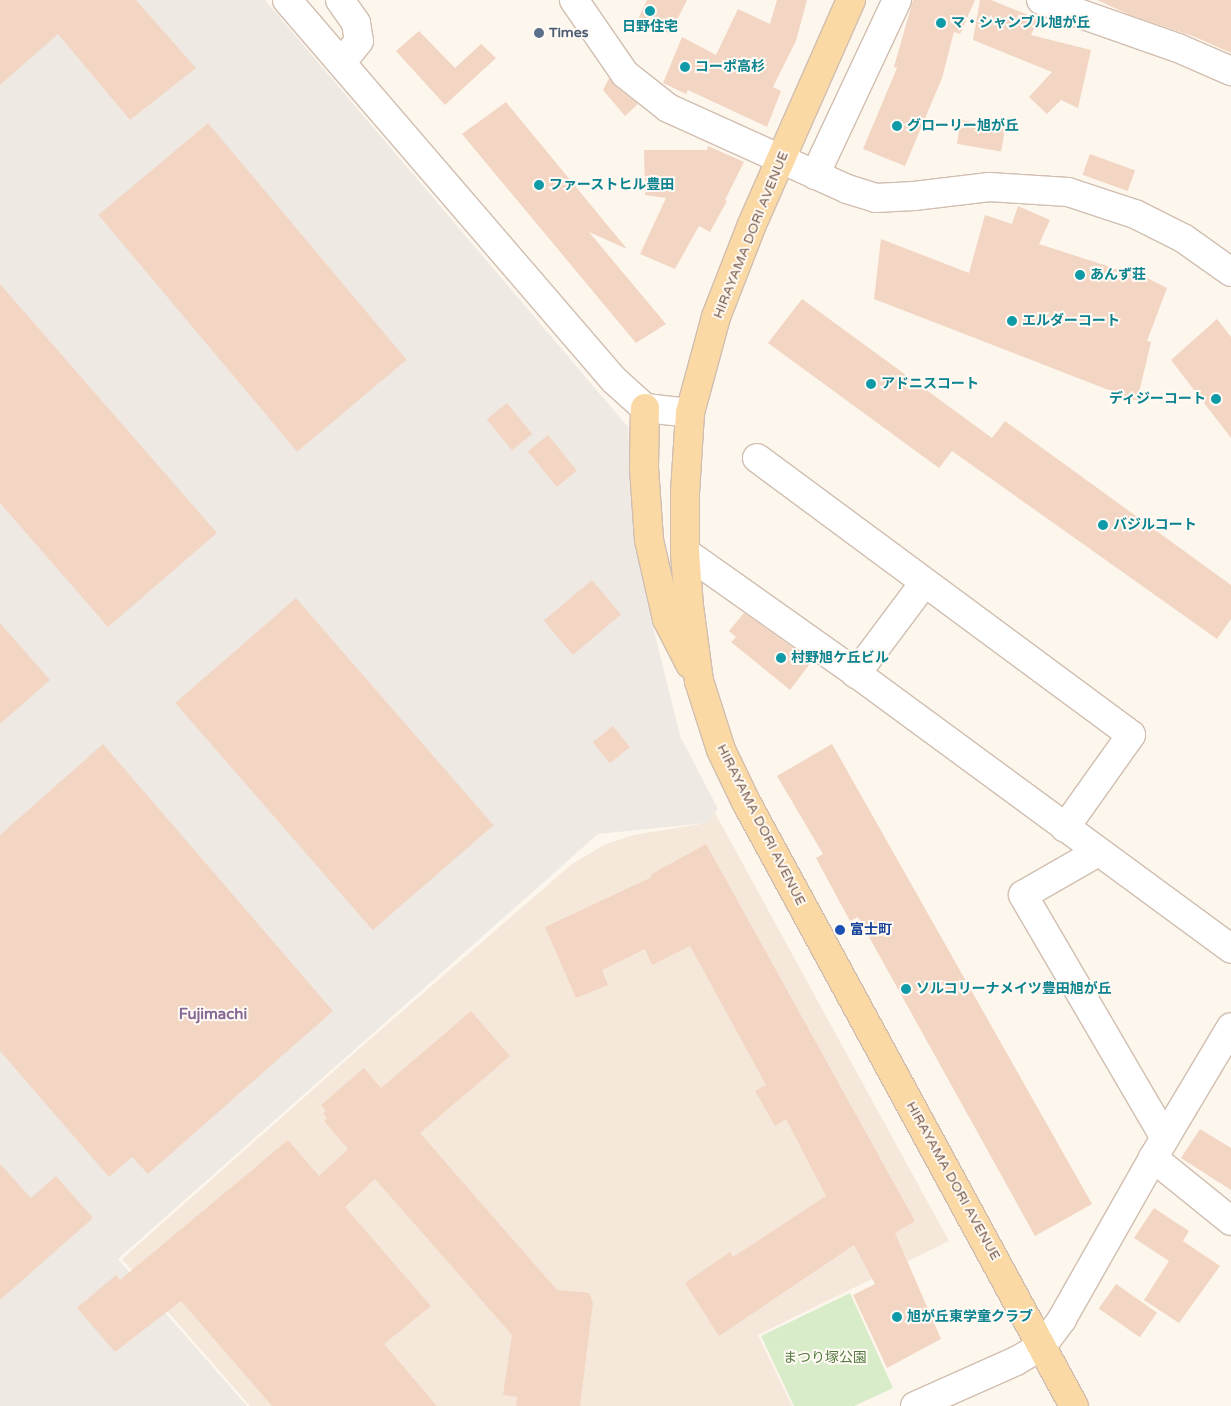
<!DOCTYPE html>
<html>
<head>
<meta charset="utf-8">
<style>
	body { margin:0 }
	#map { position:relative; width:1231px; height:1406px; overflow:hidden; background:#fdf6ec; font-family:"Varela Round","Noto Sans JP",sans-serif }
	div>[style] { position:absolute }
	.residential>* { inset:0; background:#f5e8da }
	.industrial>* { inset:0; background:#efe9e4 }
	.green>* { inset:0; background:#d8ecc9 }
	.building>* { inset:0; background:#f3d5c3; transform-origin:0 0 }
	.roads { filter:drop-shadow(1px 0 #d1beb0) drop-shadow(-1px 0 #d1beb0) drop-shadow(0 1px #d1beb0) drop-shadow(0 -1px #d1beb0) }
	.minor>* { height:28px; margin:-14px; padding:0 14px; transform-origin:14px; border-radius:14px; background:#fff }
	.major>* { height:28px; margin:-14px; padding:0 14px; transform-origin:14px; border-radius:14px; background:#fbd9a5 }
	.dots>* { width:14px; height:14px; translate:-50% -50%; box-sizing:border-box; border:2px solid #fffaf3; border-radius:50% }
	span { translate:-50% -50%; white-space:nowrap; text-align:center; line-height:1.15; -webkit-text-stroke:4px #fffaf3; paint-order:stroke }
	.culture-label { font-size:14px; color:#0d838f; font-weight:700 }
	.left { translate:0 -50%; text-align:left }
	.right { translate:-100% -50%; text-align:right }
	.service-label { font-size:14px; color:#4e5e75; font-weight:700 }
	.street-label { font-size:14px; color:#7a5c4d }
	.transit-label { font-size:14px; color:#164399; font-weight:700 }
	.park-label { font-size:14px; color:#537a41 }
	.neighbourhood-label { font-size:15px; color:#846695; font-weight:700 }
</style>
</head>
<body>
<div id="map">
	<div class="residential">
		<i style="clip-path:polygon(715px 813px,949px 1241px,758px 1335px,792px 1406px,250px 1406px,122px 1259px,352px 1055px,572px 864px,604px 845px,633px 835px,707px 823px)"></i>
	</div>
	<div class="industrial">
		<i style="clip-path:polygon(0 0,265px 0,628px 427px,633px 524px,648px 606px,680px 736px,718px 809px,707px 823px,598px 834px,118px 1259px,247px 1406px,0 1406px)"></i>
	</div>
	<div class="green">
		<i style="clip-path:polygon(850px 1293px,893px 1388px,854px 1406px,794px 1406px,761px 1336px)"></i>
	</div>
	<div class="building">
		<i style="clip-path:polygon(0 0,136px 0,196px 68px,130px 120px,58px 34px,0 85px)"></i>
		<i style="clip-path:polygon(647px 0,687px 0,670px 34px,638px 19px)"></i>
		<i style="clip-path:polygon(777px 0,807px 0,796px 41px,773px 87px,781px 91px,767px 127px,688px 90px,686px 94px,663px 83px,682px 37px,716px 55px,738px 9px,770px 24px)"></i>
		<i style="clip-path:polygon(913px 0,975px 0,960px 34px,954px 32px,942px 78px,905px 166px,863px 149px,897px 68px,894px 67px)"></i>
		<i style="clip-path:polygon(980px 0,991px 0,1038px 19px,1031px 35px,1091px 50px,1078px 108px,1061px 100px,1047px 114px,1029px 97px,1052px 72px,973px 40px)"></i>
		<i style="clip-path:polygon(1097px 0,1231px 0,1231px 53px,1195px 37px,1130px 15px)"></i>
		<i style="clip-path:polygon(419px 31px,455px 68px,481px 44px,496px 58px,445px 105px,396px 51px)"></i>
		<i style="clip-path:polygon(609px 78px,615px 86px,638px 104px,625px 116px,603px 90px)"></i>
		<i style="clip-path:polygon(506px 102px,627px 249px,589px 232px,666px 324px,636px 343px,462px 134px)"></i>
		<i style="left:961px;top:120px;width:45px;height:24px;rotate:10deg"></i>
		<i style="left:208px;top:123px;width:309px;height:143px;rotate:50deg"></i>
		<i style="clip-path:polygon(708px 146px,744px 162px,725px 200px,727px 201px,710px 232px,699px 226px,675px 269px,640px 254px,666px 198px,645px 195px,644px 150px,707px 150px)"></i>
		<i style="left:1090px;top:154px;width:48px;height:22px;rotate:20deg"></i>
		<i style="clip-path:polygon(1018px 206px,1050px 220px,1039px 244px,1135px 275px,1135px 272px,1167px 288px,1147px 341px,1151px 342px,1137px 401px,874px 299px,881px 239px,969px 273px,985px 215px,1012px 224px)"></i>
		<i style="clip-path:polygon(0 284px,217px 533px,108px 627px,0 503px)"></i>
		<i style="clip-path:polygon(802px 299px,992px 438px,1005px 421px,1231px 585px,1231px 619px,1217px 639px,952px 451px,939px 468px,768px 343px)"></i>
		<i style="clip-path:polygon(1217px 319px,1231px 337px,1231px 438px,1171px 360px)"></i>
		<i style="left:507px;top:403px;width:40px;height:26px;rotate:51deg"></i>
		<i style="left:548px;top:435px;width:46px;height:26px;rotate:51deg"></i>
		<i style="left:592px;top:580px;width:45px;height:63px;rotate:50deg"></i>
		<i style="left:296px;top:598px;width:301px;height:160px;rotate:49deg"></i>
		<i style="clip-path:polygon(744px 613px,812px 661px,790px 690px,731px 642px,736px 637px,729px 631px)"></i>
		<i style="clip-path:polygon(0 623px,50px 680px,0 724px)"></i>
		<i style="left:613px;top:726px;width:27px;height:26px;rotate:51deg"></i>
		<i style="clip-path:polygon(103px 744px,333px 1011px,148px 1174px,132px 1157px,109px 1177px,0 1051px,0 835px)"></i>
		<i style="clip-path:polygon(832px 744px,1092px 1204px,1035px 1236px,858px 917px,850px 921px,837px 897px,816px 858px,823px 854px,777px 776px)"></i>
		<i style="clip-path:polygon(706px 844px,915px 1221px,895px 1233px,941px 1339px,887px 1368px,853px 1295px,875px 1284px,854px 1245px,719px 1336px,685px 1283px,730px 1252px,733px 1257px,826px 1196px,786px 1119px,775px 1126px,755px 1091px,766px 1085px,690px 946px,652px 965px,645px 949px,602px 970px,608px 985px,576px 998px,545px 927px,652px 877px,650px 875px)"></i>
		<i style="clip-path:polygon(471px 1011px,510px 1056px,420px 1133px,557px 1290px,589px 1293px,593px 1303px,580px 1406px,516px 1406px,517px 1397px,503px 1395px,512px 1335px,375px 1179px,345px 1207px,431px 1306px,384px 1344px,437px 1406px,272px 1406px,181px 1301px,115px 1352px,77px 1308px,116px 1275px,120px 1280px,288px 1140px,319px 1176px,348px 1149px,324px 1121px,327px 1118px,323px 1113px,326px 1111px,321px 1105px,364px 1068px,381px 1088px)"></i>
		<i style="clip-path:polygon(1200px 1129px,1231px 1148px,1231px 1190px,1181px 1158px)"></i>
		<i style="clip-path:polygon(0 1164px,31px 1198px,56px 1176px,93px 1218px,0 1300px)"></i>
		<i style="clip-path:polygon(1154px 1208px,1189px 1231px,1183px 1241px,1220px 1266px,1179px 1323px,1144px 1300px,1169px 1261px,1134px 1238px)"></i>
		<i style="left:1116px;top:1284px;width:50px;height:30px;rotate:35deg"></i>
	</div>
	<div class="roads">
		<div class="minor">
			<i style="left:287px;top:0;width:501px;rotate:49.29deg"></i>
			<i style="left:614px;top:380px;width:42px;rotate:42.1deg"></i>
			<i style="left:645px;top:408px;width:45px;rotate:6.3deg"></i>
			<i style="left:340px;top:0;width:28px;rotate:55deg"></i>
			<i style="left:356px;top:23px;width:18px;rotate:81deg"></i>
			<i style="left:359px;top:41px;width:27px;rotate:129deg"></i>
			<i style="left:574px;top:0;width:90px;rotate:55.4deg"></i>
			<i style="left:625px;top:74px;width:55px;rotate:38.3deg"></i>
			<i style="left:668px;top:108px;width:196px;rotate:24.3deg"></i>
			<i style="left:847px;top:189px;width:30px;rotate:17deg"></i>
			<i style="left:876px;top:198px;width:38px;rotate:-3deg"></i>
			<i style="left:914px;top:196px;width:76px;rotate:-6.8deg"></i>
			<i style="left:989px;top:187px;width:79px;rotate:3.6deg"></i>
			<i style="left:1068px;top:192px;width:71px;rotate:18.2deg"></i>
			<i style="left:1135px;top:214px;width:54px;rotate:26.6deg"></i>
			<i style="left:1183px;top:238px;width:59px;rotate:35.3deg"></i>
			<i style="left:1041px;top:0;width:145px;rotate:19.3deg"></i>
			<i style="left:1178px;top:48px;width:58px;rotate:23.5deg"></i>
			<i style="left:815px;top:175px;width:193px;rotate:-64.9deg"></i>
			<i style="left:757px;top:458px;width:465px;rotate:36.5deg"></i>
			<i style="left:1131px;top:735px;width:114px;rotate:125.4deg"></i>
			<i style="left:685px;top:552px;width:214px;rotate:35.3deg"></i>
			<i style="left:860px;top:676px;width:461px;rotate:36.3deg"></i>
			<i style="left:856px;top:674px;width:114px;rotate:-53.2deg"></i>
			<i style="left:1098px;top:852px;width:86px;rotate:150.2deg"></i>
			<i style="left:1023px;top:895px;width:281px;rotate:59.7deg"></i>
			<i style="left:1153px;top:1158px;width:100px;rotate:38.9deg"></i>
			<i style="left:915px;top:1406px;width:111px;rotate:-24deg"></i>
			<i style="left:1016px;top:1361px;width:30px;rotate:-30deg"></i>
			<i style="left:1042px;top:1346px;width:34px;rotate:-53deg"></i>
			<i style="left:1062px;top:1319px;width:185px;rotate:-60.5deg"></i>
			<i style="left:1153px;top:1158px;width:152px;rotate:-59.2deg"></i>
		</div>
		<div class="major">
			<i style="left:851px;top:0;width:248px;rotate:113.8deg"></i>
			<i style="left:751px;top:227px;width:97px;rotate:111.3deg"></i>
			<i style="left:716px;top:317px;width:99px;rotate:105.2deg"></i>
			<i style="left:690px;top:413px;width:79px;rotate:93.6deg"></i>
			<i style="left:685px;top:492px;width:60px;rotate:90deg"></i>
			<i style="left:685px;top:552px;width:54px;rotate:85.8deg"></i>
			<i style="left:689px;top:606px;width:76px;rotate:82.4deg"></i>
			<i style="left:699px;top:681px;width:72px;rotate:72.3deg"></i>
			<i style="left:721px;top:750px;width:58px;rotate:64.3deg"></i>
			<i style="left:746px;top:802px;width:687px;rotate:61.5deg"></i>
			<i style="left:645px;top:408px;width:60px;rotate:91deg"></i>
			<i style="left:644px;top:468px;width:72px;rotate:86deg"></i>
			<i style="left:649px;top:540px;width:81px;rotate:77.2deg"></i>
			<i style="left:667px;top:619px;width:51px;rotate:62.9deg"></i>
		</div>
	</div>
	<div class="dots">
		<i style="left:650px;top:11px;background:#0f9aa8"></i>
		<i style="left:941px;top:23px;background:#0f9aa8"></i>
		<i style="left:539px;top:33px;background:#5c6f8a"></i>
		<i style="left:685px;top:67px;background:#0f9aa8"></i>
		<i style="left:897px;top:126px;background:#0f9aa8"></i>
		<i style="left:539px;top:185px;background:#0f9aa8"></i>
		<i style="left:1080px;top:275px;background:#0f9aa8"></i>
		<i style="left:1012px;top:321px;background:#0f9aa8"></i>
		<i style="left:871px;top:384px;background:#0f9aa8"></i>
		<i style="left:1216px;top:399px;background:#0f9aa8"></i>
		<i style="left:1103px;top:525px;background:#0f9aa8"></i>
		<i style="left:781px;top:658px;background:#0f9aa8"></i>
		<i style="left:840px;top:930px;background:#1a4fb4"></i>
		<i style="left:906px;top:989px;background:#0f9aa8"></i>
		<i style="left:897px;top:1317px;background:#0f9aa8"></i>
	</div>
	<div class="culture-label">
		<span class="left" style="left:951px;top:23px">マ・シャンブル旭が丘</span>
		<span style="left:650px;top:27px">日野住宅</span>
		<span class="left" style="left:695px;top:67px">コーポ高杉</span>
		<span class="left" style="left:907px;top:126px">グローリー旭が丘</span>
		<span class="left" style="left:549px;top:185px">ファーストヒル豊田</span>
		<span class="left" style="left:1090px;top:275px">あんず荘</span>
		<span class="left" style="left:1022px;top:321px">エルダーコート</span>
		<span class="left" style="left:881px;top:384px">アドニスコート</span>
		<span class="right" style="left:1206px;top:399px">ディジーコート</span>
		<span class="left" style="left:1113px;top:525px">バジルコート</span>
		<span class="left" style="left:791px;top:658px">村野旭ケ丘ビル</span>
		<span class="left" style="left:916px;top:989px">ソルコリーナメイツ豊田旭が丘</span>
		<span class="left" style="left:907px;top:1317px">旭が丘東学童クラブ</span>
	</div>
	<div class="service-label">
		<span class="left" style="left:549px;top:33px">Times</span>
	</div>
	<div class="street-label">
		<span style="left:751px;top:235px;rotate:-68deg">HIRAYAMA DORI AVENUE</span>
		<span style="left:761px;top:825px;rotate:63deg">HIRAYAMA DORI AVENUE</span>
		<span style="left:953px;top:1181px;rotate:61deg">HIRAYAMA DORI AVENUE</span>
	</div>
	<div class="transit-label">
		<span class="left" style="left:850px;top:930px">富士町</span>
	</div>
	<div class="park-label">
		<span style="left:825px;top:1358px">まつり塚公園</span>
	</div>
	<div class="neighbourhood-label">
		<span style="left:213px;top:1015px">Fujimachi</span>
	</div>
</div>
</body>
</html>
